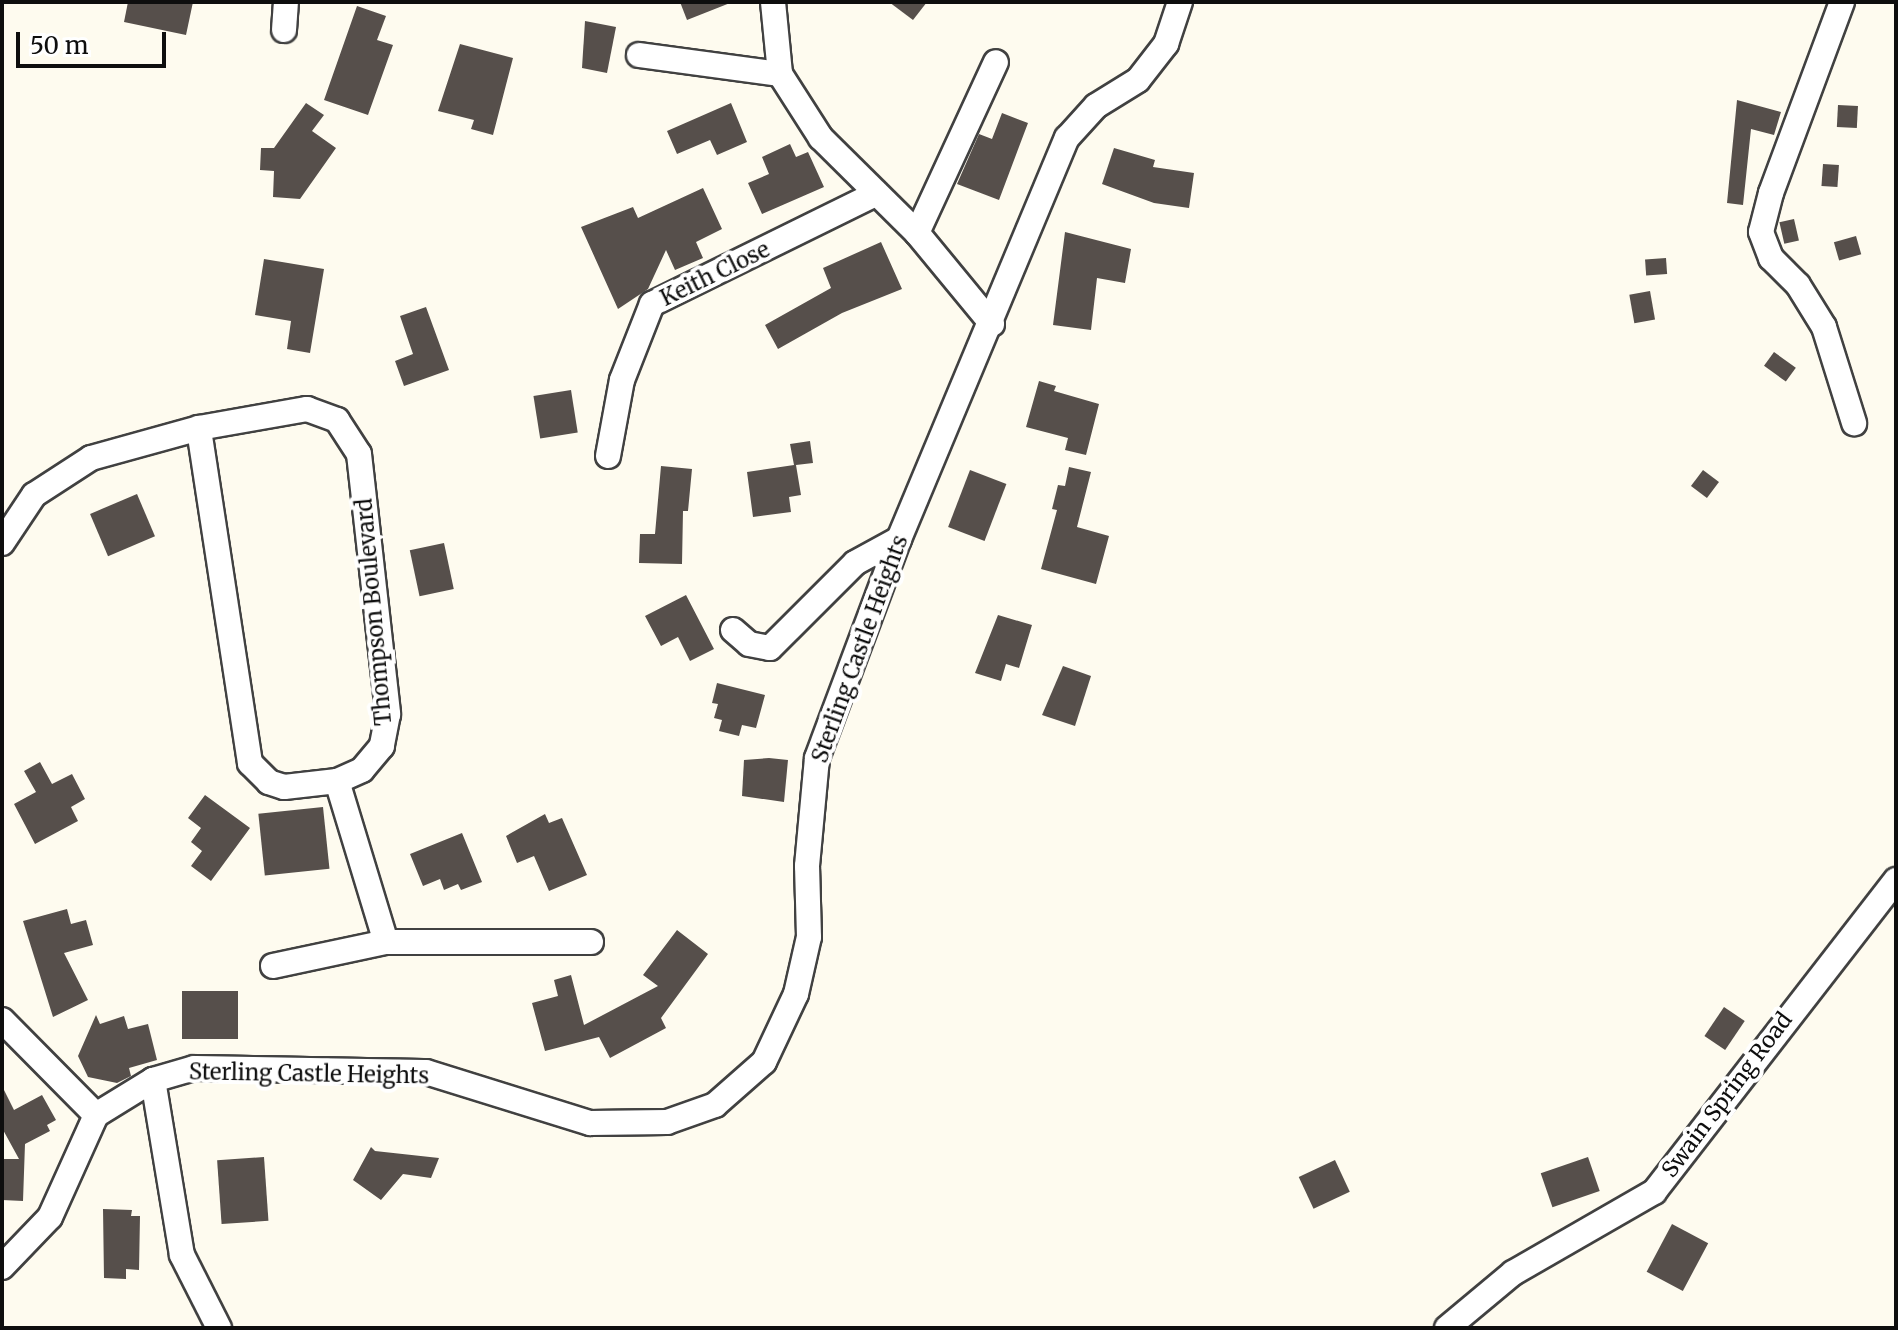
<!DOCTYPE html>
<html>
<head>
<meta charset="utf-8">
<style>
	body { margin:0 }
	#map { position:relative; width:1898px; height:1330px; overflow:hidden; background:#fefbef; font-family:Merriweather,serif }
	div>[style] { position:absolute }
	.building>* { inset:0; background:#564f4b; transform-origin:0 0 }
	.roads { filter:drop-shadow(2px 0 #414141) drop-shadow(-2px 0 #414141) drop-shadow(0 2px #414141) drop-shadow(0 -2px #414141) }
	.street>* { height:24px; margin:-12px; padding:0 12px; transform-origin:12px; border-radius:12px; background:#fff }
	span { translate:-50% -50%; white-space:nowrap; text-align:center; line-height:1.15; -webkit-text-stroke:8px #fff; paint-order:stroke }
	.street-label { font-size:22px; color:#0e0e0e }
	.frame { position:absolute; inset:0; border:4px solid #0e0e0e; pointer-events:none }
	.scale { position:absolute; left:16px; top:32px; width:150px; height:36px; box-sizing:border-box; border:4px solid #0e0e0e; border-top:0; padding-left:10px; font-size:24px; line-height:28px; white-space:nowrap; color:#0e0e0e; -webkit-text-stroke:6px #fff; paint-order:stroke }
</style>
</head>
<body>
<div id="map">
	<div class="building">
		<i style="clip-path:polygon(128px 2px,193px 2px,186px 35px,124px 22px)"></i>
		<i style="clip-path:polygon(680px 2px,729px 2px,730px 3px,687px 20px)"></i>
		<i style="clip-path:polygon(889px 2px,927px 2px,913px 20px)"></i>
		<i style="clip-path:polygon(357px 6px,386px 16px,377px 40px,393px 45px,368px 115px,324px 100px)"></i>
		<i style="clip-path:polygon(585px 21px,616px 27px,607px 73px,582px 68px)"></i>
		<i style="clip-path:polygon(460px 44px,513px 58px,493px 135px,471px 129px,474px 120px,438px 111px)"></i>
		<i style="clip-path:polygon(1737px 100px,1781px 112px,1774px 135px,1751px 129px,1743px 205px,1727px 203px)"></i>
		<i style="clip-path:polygon(306px 103px,324px 115px,312px 131px,336px 148px,300px 199px,273px 197px,274px 171px,260px 170px,261px 148px,274px 148px)"></i>
		<i style="clip-path:polygon(731px 103px,747px 142px,717px 155px,710px 140px,677px 154px,667px 131px)"></i>
		<i style="left:1838px;top:105px;width:20px;height:22px;rotate:3deg"></i>
		<i style="clip-path:polygon(1002px 113px,1028px 123px,999px 200px,957px 184px,979px 134px,992px 139px)"></i>
		<i style="clip-path:polygon(790px 144px,796px 157px,808px 152px,824px 187px,762px 214px,748px 183px,769px 174px,762px 157px)"></i>
		<i style="clip-path:polygon(1114px 148px,1155px 160px,1153px 167px,1194px 173px,1189px 208px,1154px 203px,1102px 184px)"></i>
		<i style="left:1823px;top:164px;width:16px;height:22px;rotate:4deg"></i>
		<i style="clip-path:polygon(703px 188px,722px 229px,696px 242px,703px 258px,675px 270px,666px 250px,648px 289px,618px 309px,581px 227px,633px 207px,638px 218px)"></i>
		<i style="left:1794px;top:219px;width:22px;height:15px;rotate:77deg"></i>
		<i style="clip-path:polygon(1065px 232px,1131px 249px,1125px 283px,1097px 278px,1091px 330px,1053px 325px)"></i>
		<i style="left:1856px;top:236px;width:19px;height:23px;rotate:74deg"></i>
		<i style="clip-path:polygon(881px 242px,902px 289px,842px 313px,778px 349px,765px 325px,831px 288px,823px 268px)"></i>
		<i style="left:1666px;top:258px;width:16px;height:21px;rotate:86deg"></i>
		<i style="clip-path:polygon(264px 259px,324px 269px,310px 353px,287px 349px,291px 321px,255px 315px)"></i>
		<i style="left:1650px;top:291px;width:29px;height:21px;rotate:80deg"></i>
		<i style="clip-path:polygon(426px 307px,449px 370px,404px 386px,395px 361px,413px 354px,400px 316px)"></i>
		<i style="left:1774px;top:352px;width:27px;height:17px;rotate:36deg"></i>
		<i style="clip-path:polygon(1039px 381px,1056px 386px,1054px 391px,1099px 404px,1086px 455px,1065px 450px,1068px 438px,1026px 427px)"></i>
		<i style="left:571px;top:390px;width:43px;height:38px;rotate:81deg"></i>
		<i style="clip-path:polygon(810px 441px,813px 463px,796px 465px,801px 495px,789px 497px,791px 512px,753px 517px,747px 472px,794px 465px,790px 444px)"></i>
		<i style="clip-path:polygon(661px 466px,692px 469px,688px 511px,683px 511px,682px 564px,639px 563px,640px 534px,655px 534px)"></i>
		<i style="clip-path:polygon(1069px 467px,1091px 472px,1077px 527px,1109px 536px,1096px 584px,1041px 569px,1057px 510px,1052px 509px,1058px 485px,1065px 486px)"></i>
		<i style="left:970px;top:470px;width:39px;height:61px;rotate:21deg"></i>
		<i style="left:1703px;top:470px;width:20px;height:20px;rotate:37deg"></i>
		<i style="left:137px;top:494px;width:46px;height:51px;rotate:67deg"></i>
		<i style="left:444px;top:543px;width:47px;height:35px;rotate:78deg"></i>
		<i style="clip-path:polygon(686px 595px,714px 649px,690px 661px,678px 637px,661px 646px,645px 616px)"></i>
		<i style="clip-path:polygon(998px 615px,1032px 625px,1019px 668px,1006px 664px,1001px 681px,975px 673px)"></i>
		<i style="clip-path:polygon(1063px 666px,1091px 676px,1075px 726px,1042px 715px)"></i>
		<i style="clip-path:polygon(717px 683px,765px 695px,756px 728px,742px 725px,739px 736px,719px 731px,722px 720px,714px 718px,718px 704px,712px 703px)"></i>
		<i style="clip-path:polygon(769px 758px,788px 760px,784px 802px,742px 796px,744px 760px)"></i>
		<i style="clip-path:polygon(40px 762px,52px 784px,72px 774px,85px 799px,71px 807px,78px 821px,35px 844px,14px 804px,36px 792px,24px 771px)"></i>
		<i style="clip-path:polygon(205px 795px,250px 828px,211px 881px,191px 866px,202px 851px,191px 842px,201px 828px,188px 818px)"></i>
		<i style="left:323px;top:807px;width:62px;height:65px;rotate:84deg"></i>
		<i style="clip-path:polygon(545px 814px,549px 823px,562px 818px,587px 875px,549px 891px,534px 856px,517px 863px,506px 836px)"></i>
		<i style="clip-path:polygon(462px 833px,482px 882px,461px 890px,458px 884px,444px 890px,440px 879px,423px 886px,410px 854px)"></i>
		<i style="clip-path:polygon(67px 909px,71px 924px,86px 920px,93px 945px,64px 953px,88px 1000px,53px 1017px,23px 921px)"></i>
		<i style="clip-path:polygon(677px 930px,708px 954px,661px 1018px,666px 1028px,610px 1058px,599px 1037px,545px 1051px,532px 1003px,558px 996px,554px 980px,571px 975px,584px 1025px,658px 986px,643px 975px)"></i>
		<i style="left:182px;top:991px;width:56px;height:48px"></i>
		<i style="left:1724px;top:1007px;width:25px;height:35px;rotate:34deg"></i>
		<i style="clip-path:polygon(96px 1015px,100px 1024px,124px 1016px,128px 1029px,148px 1024px,157px 1060px,129px 1068px,131px 1076px,117px 1083px,88px 1077px,78px 1056px)"></i>
		<i style="clip-path:polygon(2px 1086px,14px 1110px,42px 1095px,56px 1120px,47px 1125px,50px 1131px,25px 1144px,23px 1201px,2px 1200px,2px 1159px,19px 1159px,2px 1128px)"></i>
		<i style="clip-path:polygon(371px 1147px,375px 1151px,439px 1158px,431px 1178px,403px 1174px,381px 1200px,353px 1180px)"></i>
		<i style="left:264px;top:1157px;width:64px;height:47px;rotate:86deg"></i>
		<i style="left:1588px;top:1157px;width:36px;height:50px;rotate:71deg"></i>
		<i style="left:1335px;top:1160px;width:35px;height:40px;rotate:65deg"></i>
		<i style="clip-path:polygon(103px 1209px,132px 1210px,131px 1216px,140px 1216px,139px 1270px,126px 1269px,126px 1279px,104px 1278px)"></i>
		<i style="left:1672px;top:1224px;width:41px;height:54px;rotate:28deg"></i>
	</div>
	<div class="roads">
		<div class="street">
			<i style="left:773px;top:2px;width:72px;rotate:84.4deg"></i>
			<i style="left:780px;top:74px;width:76px;rotate:57.4deg"></i>
			<i style="left:821px;top:138px;width:135px;rotate:44.7deg"></i>
			<i style="left:917px;top:233px;width:118px;rotate:50.5deg"></i>
			<i style="left:1842px;top:2px;width:204px;rotate:110.4deg"></i>
			<i style="left:1771px;top:193px;width:40px;rotate:104.4deg"></i>
			<i style="left:1761px;top:232px;width:28px;rotate:69deg"></i>
			<i style="left:1771px;top:258px;width:38px;rotate:45deg"></i>
			<i style="left:1798px;top:285px;width:49px;rotate:58.2deg"></i>
			<i style="left:1824px;top:327px;width:101px;rotate:72.6deg"></i>
			<i style="left:284px;top:30px;width:28px;rotate:-86deg"></i>
			<i style="left:639px;top:55px;width:142px;rotate:7.7deg"></i>
			<i style="left:917px;top:233px;width:188px;rotate:-65.2deg"></i>
			<i style="left:608px;top:456px;width:77px;rotate:-79.6deg"></i>
			<i style="left:622px;top:380px;width:82px;rotate:-68.5deg"></i>
			<i style="left:652px;top:304px;width:250px;rotate:-26.2deg"></i>
			<i style="left:2px;top:543px;width:58px;rotate:-56.3deg"></i>
			<i style="left:34px;top:495px;width:68px;rotate:-33deg"></i>
			<i style="left:91px;top:458px;width:112px;rotate:-15.5deg"></i>
			<i style="left:199px;top:428px;width:110px;rotate:-10deg"></i>
			<i style="left:307px;top:409px;width:32px;rotate:20deg"></i>
			<i style="left:337px;top:420px;width:40px;rotate:57.1deg"></i>
			<i style="left:359px;top:454px;width:262px;rotate:83.6deg"></i>
			<i style="left:388px;top:714px;width:33px;rotate:101deg"></i>
			<i style="left:382px;top:746px;width:31px;rotate:130deg"></i>
			<i style="left:362px;top:770px;width:27px;rotate:156deg"></i>
			<i style="left:337px;top:781px;width:53px;rotate:173.5deg"></i>
			<i style="left:284px;top:787px;width:16px;rotate:-162deg"></i>
			<i style="left:269px;top:782px;width:27px;rotate:-135deg"></i>
			<i style="left:250px;top:763px;width:339px;rotate:-98.7deg"></i>
			<i style="left:733px;top:630px;width:21px;rotate:41deg"></i>
			<i style="left:749px;top:644px;width:21px;rotate:11deg"></i>
			<i style="left:770px;top:648px;width:120px;rotate:-45deg"></i>
			<i style="left:855px;top:563px;width:50px;rotate:-28.6deg"></i>
			<i style="left:337px;top:781px;width:168px;rotate:73.1deg"></i>
			<i style="left:273px;top:966px;width:116px;rotate:-12deg"></i>
			<i style="left:386px;top:942px;width:205px"></i>
			<i style="left:2px;top:1020px;width:134px;rotate:45.3deg"></i>
			<i style="left:153px;top:1080px;width:43px;rotate:-16.3deg"></i>
			<i style="left:194px;top:1068px;width:232px;rotate:1deg"></i>
			<i style="left:426px;top:1072px;width:172px;rotate:17.3deg"></i>
			<i style="left:590px;top:1123px;width:77px;rotate:-0.7deg"></i>
			<i style="left:667px;top:1122px;width:51px;rotate:-19.5deg"></i>
			<i style="left:715px;top:1105px;width:65px;rotate:-41.3deg"></i>
			<i style="left:764px;top:1062px;width:75px;rotate:-64.8deg"></i>
			<i style="left:796px;top:994px;width:58px;rotate:-77.2deg"></i>
			<i style="left:809px;top:937px;width:71px;rotate:-91.6deg"></i>
			<i style="left:807px;top:866px;width:108px;rotate:-84.7deg"></i>
			<i style="left:817px;top:758px;width:234px;rotate:-69.5deg"></i>
			<i style="left:899px;top:539px;width:435px;rotate:-67.3deg"></i>
			<i style="left:1067px;top:138px;width:43px;rotate:-47.8deg"></i>
			<i style="left:1096px;top:106px;width:49px;rotate:-31.8deg"></i>
			<i style="left:1138px;top:80px;width:46px;rotate:-52.1deg"></i>
			<i style="left:1166px;top:44px;width:44px;rotate:-71.6deg"></i>
			<i style="left:2px;top:1267px;width:69px;rotate:-46.2deg"></i>
			<i style="left:50px;top:1217px;width:112px;rotate:-65.7deg"></i>
			<i style="left:96px;top:1115px;width:67px;rotate:-31.6deg"></i>
			<i style="left:153px;top:1080px;width:177px;rotate:80.6deg"></i>
			<i style="left:182px;top:1255px;width:82px;rotate:63.1deg"></i>
			<i style="left:1447px;top:1328px;width:86px;rotate:-39.8deg"></i>
			<i style="left:1513px;top:1273px;width:163px;rotate:-29.9deg"></i>
			<i style="left:1654px;top:1192px;width:395px;rotate:-52.2deg"></i>
		</div>
	</div>
	<div class="street-label">
		<span style="left:715px;top:274px;rotate:-26deg">Keith Close</span>
		<span style="left:374px;top:612px;rotate:-95deg">Thompson Boulevard</span>
		<span style="left:860px;top:649px;rotate:-70deg">Sterling Castle Heights</span>
		<span style="left:309px;top:1074px;rotate:1deg">Sterling Castle Heights</span>
		<span style="left:1727px;top:1095px;rotate:-53deg">Swain Spring Road</span>
	</div>
	<div class="frame"></div>
	<div class="scale">50 m</div>
</div>
</body>
</html>
